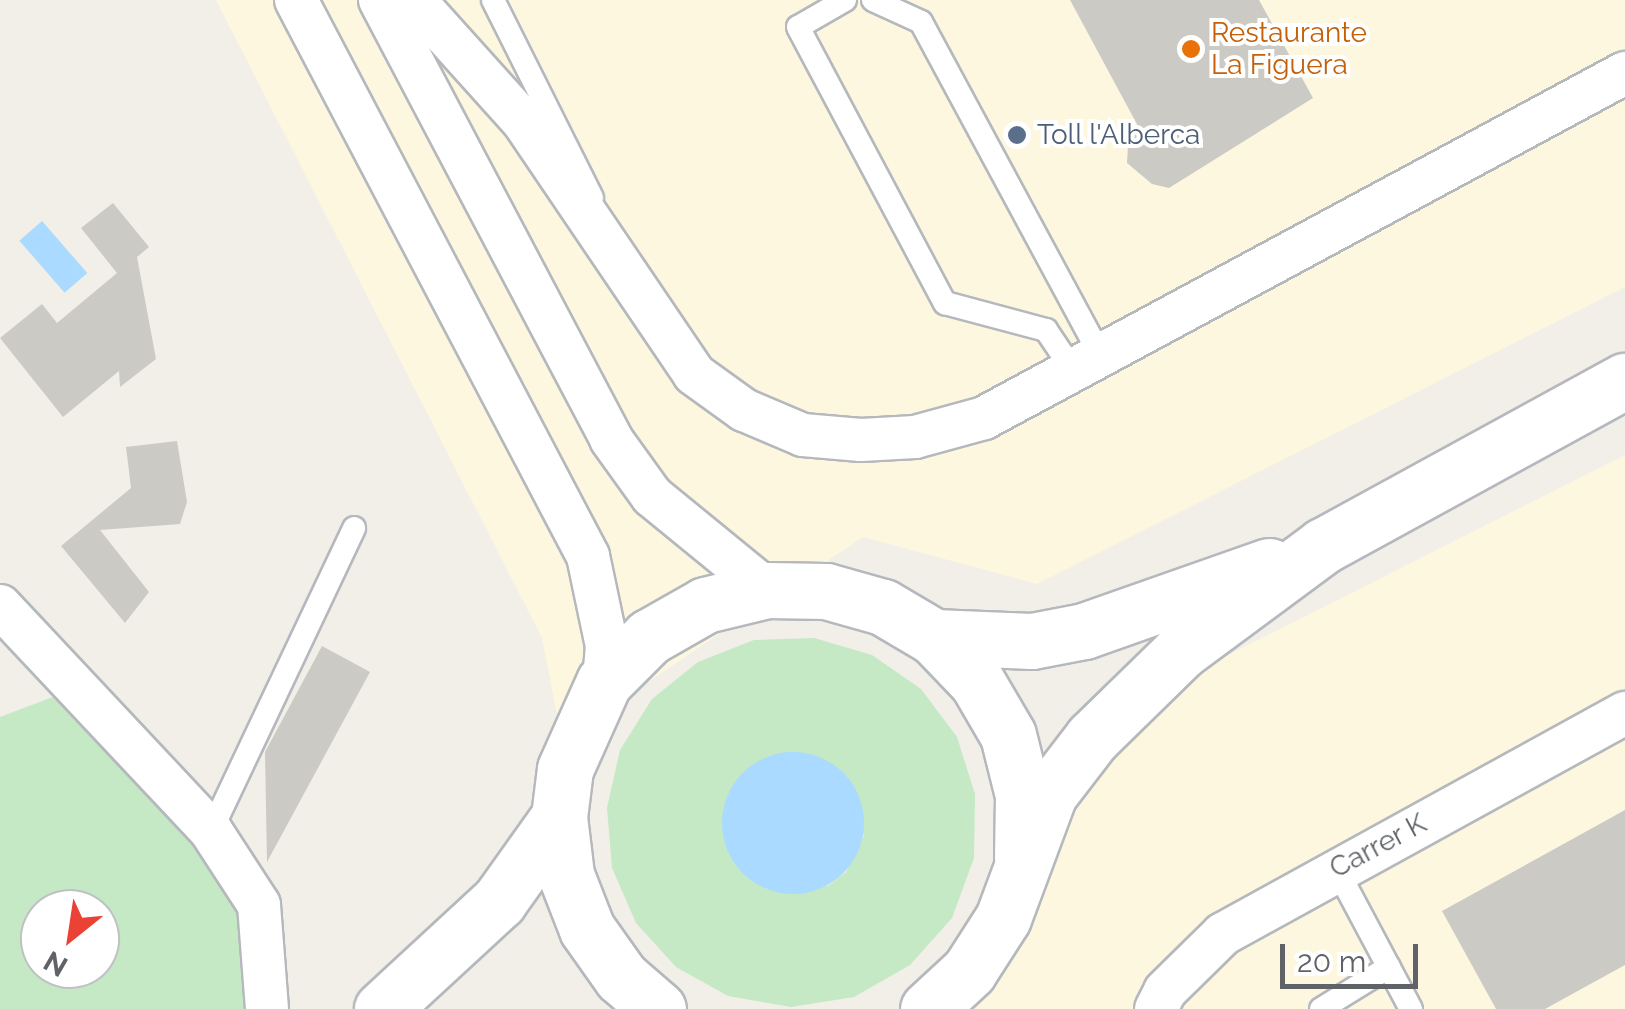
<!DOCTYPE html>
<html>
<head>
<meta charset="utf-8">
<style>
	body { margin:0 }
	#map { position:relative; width:1625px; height:1009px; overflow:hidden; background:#f1efe8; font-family:Raleway,sans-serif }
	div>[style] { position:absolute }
	.commercial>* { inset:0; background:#fef7e0 }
	.green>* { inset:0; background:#c5e8c5 }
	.water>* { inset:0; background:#aadaff; transform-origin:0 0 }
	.round { border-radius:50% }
	.building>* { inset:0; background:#cccac5 }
	.roads { filter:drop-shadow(2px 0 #b5b8bc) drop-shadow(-2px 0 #b5b8bc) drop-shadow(0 2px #b5b8bc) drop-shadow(0 -2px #b5b8bc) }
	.service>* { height:22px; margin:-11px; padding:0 11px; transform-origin:11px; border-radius:11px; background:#fff }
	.minor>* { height:42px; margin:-21px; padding:0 21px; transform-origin:21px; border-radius:21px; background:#fff }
	.secondary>* { height:55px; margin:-27.5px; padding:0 27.5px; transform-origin:27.5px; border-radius:27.5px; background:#fff }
	.dots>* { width:28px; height:28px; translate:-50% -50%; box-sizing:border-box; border:5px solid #fff; border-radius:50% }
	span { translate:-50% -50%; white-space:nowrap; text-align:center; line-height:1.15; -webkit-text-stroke:8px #fff; paint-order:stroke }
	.food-label { font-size:28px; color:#c56008 }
	.left { translate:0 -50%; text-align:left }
	.service-label { font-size:28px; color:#4e5e75 }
	.street-label { font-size:28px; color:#5f6368 }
	.north { position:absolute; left:20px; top:889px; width:100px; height:100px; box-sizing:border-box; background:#fff; border:2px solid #bfc1c3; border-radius:50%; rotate:210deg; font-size:28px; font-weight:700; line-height:40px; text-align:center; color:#5f6368 }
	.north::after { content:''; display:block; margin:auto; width:35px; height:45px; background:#ea4335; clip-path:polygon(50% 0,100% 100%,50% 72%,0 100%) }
	.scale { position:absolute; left:1280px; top:944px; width:138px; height:45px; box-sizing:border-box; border:5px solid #5f6368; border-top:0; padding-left:12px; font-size:30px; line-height:35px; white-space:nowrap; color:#5f6368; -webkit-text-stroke:8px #fff; paint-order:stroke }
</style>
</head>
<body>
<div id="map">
	<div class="commercial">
		<i style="clip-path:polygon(216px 0,1625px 0,1625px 287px,1037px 584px,863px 537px,562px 740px,542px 638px)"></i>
		<i style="clip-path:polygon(1625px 455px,1625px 1009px,943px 1009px,1102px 747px,1171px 684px)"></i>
	</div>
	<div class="green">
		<i style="clip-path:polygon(evenodd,814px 638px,872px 655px,921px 689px,957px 737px,975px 794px,974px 858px,952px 918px,910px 965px,854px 997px,791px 1007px,728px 996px,676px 967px,636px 923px,612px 868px,607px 808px,620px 750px,652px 699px,698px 662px,754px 640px,814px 638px,771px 755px,864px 835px,846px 872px,828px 886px,766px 889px,730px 856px,733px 785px,771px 755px)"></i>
		<i style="clip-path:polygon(evenodd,66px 692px,226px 866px,245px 933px,252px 1009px,0 1009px,0 717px,66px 692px,40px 909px,100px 909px,100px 969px,40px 969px,40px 909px)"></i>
	</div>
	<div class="water">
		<i style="left:42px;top:221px;width:69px;height:30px;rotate:49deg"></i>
		<i class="round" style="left:722px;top:752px;width:142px;height:142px"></i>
	</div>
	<div class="building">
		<i style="clip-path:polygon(1070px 0,1259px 0,1313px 98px,1169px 188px,1152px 184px,1127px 163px,1128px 145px,1139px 128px)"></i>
		<i style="clip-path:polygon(113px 203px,149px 247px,137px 257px,156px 359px,120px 387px,119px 371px,63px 417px,0 338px,42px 304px,57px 323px,117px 273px,81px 228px)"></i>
		<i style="clip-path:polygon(177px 441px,187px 502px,180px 524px,100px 530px,149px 592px,125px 623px,61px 546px,131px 488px,126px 447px)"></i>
		<i style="clip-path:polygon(322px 646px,370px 672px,267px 862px,265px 752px)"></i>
		<i style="clip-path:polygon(1625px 810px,1625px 965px,1545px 1009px,1496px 1009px,1442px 911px)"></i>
	</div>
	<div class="roads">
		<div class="service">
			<i style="left:493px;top:0;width:221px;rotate:63.4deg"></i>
			<i style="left:845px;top:0;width:54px;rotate:150.1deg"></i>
			<i style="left:798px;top:27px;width:313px;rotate:62deg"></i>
			<i style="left:945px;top:303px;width:105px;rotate:15deg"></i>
			<i style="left:1046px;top:330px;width:48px;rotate:56deg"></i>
			<i style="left:873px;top:0;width:53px;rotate:24.6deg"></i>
			<i style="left:921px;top:22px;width:378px;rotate:61.7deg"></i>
			<i style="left:211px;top:831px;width:335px;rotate:-64.7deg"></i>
			<i style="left:1336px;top:868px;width:160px;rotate:62deg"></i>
			<i style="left:1321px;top:1009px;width:80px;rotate:-31.7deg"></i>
		</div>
		<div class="minor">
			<i style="left:296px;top:0;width:628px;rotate:62.29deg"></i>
			<i style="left:588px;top:556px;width:92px;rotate:78.1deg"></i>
			<i style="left:607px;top:646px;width:36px;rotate:95deg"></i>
			<i style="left:380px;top:0;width:496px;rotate:62.2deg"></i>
			<i style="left:611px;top:439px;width:70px;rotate:54.3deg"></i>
			<i style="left:652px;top:496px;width:149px;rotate:39.3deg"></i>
			<i style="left:414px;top:0;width:163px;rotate:48deg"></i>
			<i style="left:523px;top:121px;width:305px;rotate:55.9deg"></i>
			<i style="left:694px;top:374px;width:62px;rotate:35.8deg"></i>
			<i style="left:744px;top:410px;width:64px;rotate:23deg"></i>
			<i style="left:803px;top:435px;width:58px;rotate:4.9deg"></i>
			<i style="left:861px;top:440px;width:54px;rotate:-3.2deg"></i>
			<i style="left:915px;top:437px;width:72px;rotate:-15.4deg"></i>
			<i style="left:984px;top:418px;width:728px;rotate:-28.29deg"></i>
			<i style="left:0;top:606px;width:308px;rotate:46.8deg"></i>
			<i style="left:211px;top:831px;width:88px;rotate:57deg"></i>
			<i style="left:259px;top:905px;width:104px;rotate:85.6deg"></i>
			<i style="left:1156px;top:1009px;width:20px;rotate:-63deg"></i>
			<i style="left:1165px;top:991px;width:81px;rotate:-44.5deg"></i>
			<i style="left:1223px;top:934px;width:459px;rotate:-28.8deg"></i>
		</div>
		<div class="secondary">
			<i style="left:934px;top:637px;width:98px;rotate:2.3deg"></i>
			<i style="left:1032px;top:641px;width:53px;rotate:-10.9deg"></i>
			<i style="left:1084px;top:631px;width:196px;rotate:-19.4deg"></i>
			<i style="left:382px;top:1009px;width:159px;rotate:-42.7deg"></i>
			<i style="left:499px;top:901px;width:103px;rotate:-54.5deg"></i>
			<i style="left:658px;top:1009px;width:49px;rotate:-139.1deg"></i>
			<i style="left:621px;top:977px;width:59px;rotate:-125.3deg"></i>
			<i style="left:587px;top:929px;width:58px;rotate:-111.3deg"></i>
			<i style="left:566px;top:875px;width:58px;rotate:-96.9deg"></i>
			<i style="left:559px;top:817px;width:48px;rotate:-82.9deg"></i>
			<i style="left:565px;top:769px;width:95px;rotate:-65.9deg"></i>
			<i style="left:604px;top:682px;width:64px;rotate:-45deg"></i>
			<i style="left:649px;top:637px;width:64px;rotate:-29.7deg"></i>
			<i style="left:705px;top:605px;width:64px;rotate:-13.6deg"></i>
			<i style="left:767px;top:590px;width:59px;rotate:1deg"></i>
			<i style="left:826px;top:591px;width:59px;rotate:15.7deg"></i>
			<i style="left:883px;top:607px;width:59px;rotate:30.5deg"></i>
			<i style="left:934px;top:637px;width:62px;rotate:46.3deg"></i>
			<i style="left:977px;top:682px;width:61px;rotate:59.7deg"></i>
			<i style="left:1008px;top:735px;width:62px;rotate:76deg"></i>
			<i style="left:1023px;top:795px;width:63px;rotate:90.9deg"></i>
			<i style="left:928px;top:1009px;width:56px;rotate:-42.8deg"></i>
			<i style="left:969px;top:971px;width:63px;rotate:-57.3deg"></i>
			<i style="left:1003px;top:918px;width:132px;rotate:-69.6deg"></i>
			<i style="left:1049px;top:794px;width:71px;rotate:-52.5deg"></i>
			<i style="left:1092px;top:738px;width:124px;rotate:-44.3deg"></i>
			<i style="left:1181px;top:651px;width:177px;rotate:-36.5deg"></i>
			<i style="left:1323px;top:546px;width:344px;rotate:-28.7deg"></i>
		</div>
	</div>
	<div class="dots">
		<i style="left:1191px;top:49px;background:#e8710a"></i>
		<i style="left:1017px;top:135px;background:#5c6f8a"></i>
	</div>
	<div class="food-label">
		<span class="left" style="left:1211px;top:49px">Restaurante<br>La Figuera</span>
	</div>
	<div class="service-label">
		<span class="left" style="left:1037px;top:135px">Toll l'Alberca</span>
	</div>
	<div class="street-label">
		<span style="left:1378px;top:846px;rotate:-28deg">Carrer K</span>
	</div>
	<div class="north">N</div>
	<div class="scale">20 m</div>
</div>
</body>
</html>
